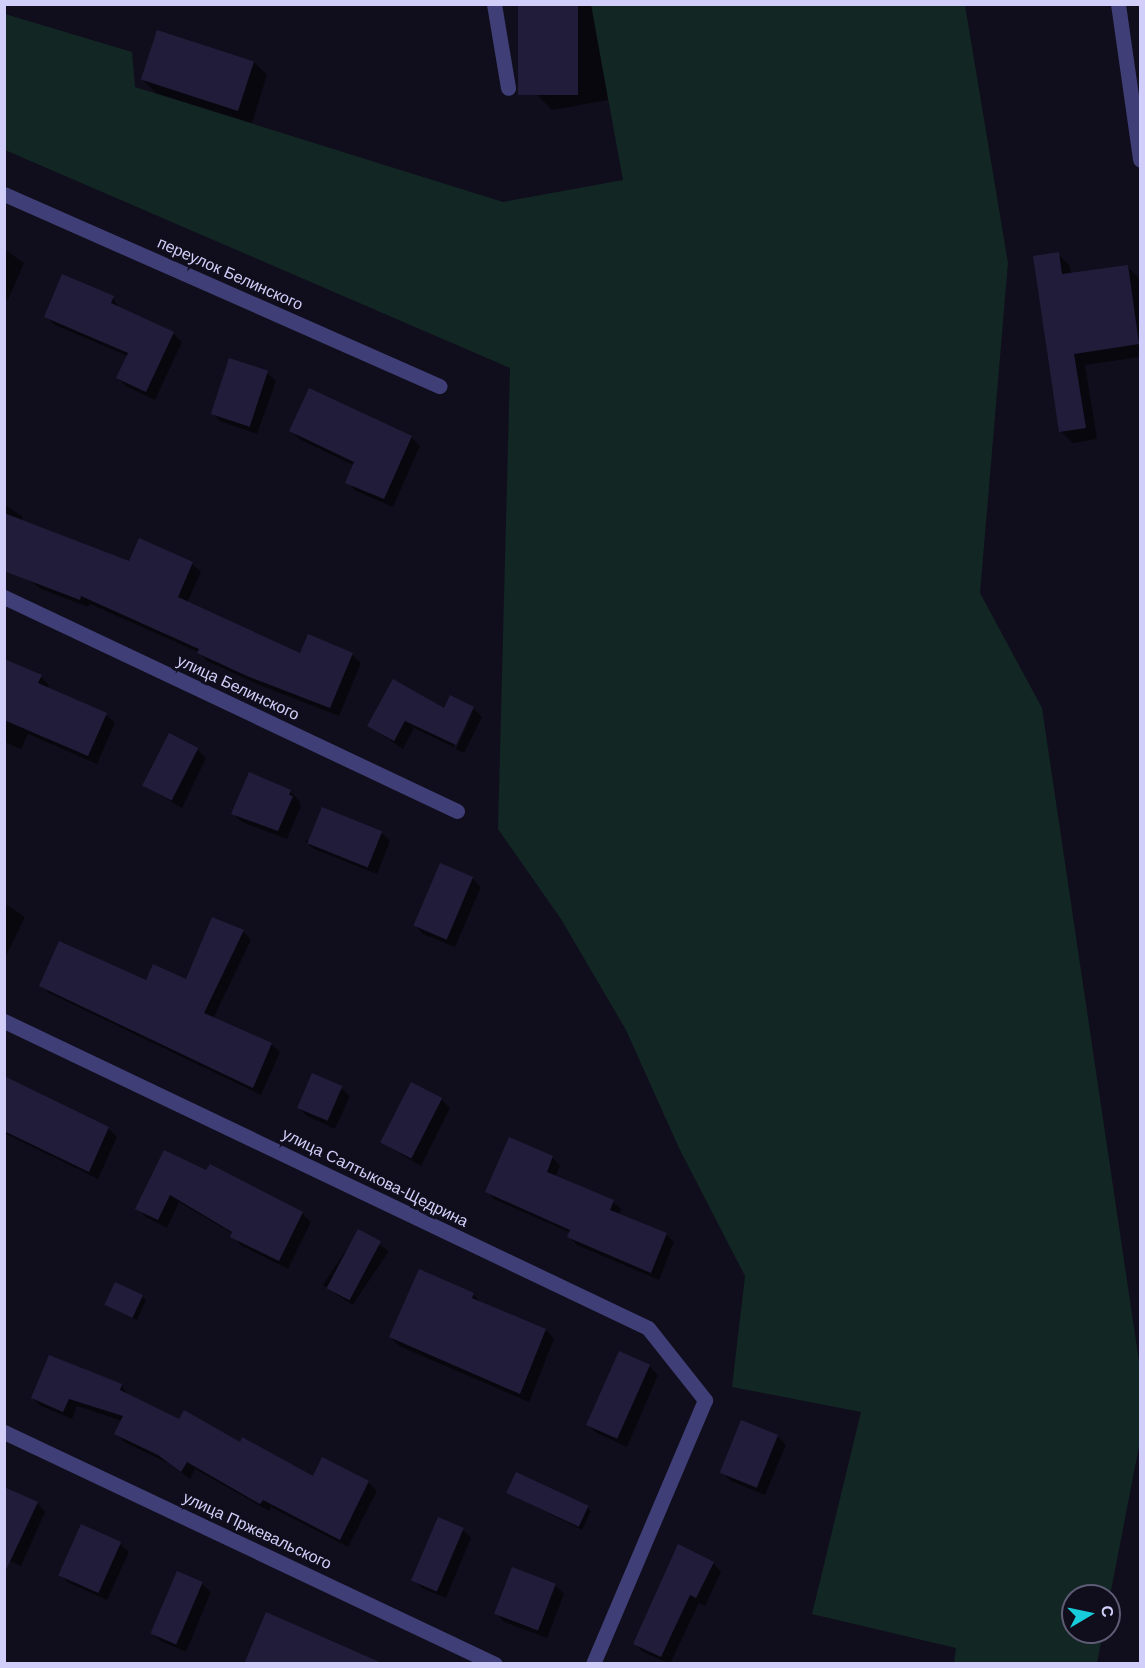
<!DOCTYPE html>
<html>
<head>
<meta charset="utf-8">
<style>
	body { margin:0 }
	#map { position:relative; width:1145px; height:1668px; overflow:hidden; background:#100e1c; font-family:Helvetica,sans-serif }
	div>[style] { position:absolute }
	.green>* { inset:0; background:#122624 }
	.shadow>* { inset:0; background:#0007; transform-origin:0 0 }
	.building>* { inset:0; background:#221c3b; transform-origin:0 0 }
	.service>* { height:15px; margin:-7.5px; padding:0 7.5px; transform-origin:7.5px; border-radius:7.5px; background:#3f3e76 }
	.minor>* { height:15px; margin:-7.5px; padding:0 7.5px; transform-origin:7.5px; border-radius:7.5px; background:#3f3e76 }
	span { translate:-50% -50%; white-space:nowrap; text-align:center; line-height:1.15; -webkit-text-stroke:6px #100e1c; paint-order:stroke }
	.street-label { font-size:16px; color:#d2cefa }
	.frame { position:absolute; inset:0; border:6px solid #d2cefa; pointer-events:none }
	.north { position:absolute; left:1061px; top:1584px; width:60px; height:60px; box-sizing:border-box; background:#100e1c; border:2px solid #5e5b75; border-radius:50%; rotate:81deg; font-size:16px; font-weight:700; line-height:24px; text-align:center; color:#d2cefa }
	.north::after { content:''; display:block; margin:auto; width:21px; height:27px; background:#18ccdc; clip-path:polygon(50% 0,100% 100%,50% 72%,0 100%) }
</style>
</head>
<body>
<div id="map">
	<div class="green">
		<i style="clip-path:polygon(591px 5px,965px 5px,1008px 263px,980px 593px,1042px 708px,1140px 1368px,1140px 1441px,1109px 1601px,1109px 1596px,1073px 1596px,1073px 1632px,1103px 1632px,1097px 1663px,954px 1663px,956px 1648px,812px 1614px,861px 1412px,732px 1387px,745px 1276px,679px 1148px,626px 1030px,561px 919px,498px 829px,510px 368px,5px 150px,5px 14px,132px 52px,135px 87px,503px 202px,623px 180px)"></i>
	</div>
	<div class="shadow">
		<i style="clip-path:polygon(520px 4px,591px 4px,608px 100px,552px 110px,535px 93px)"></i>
		<i style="clip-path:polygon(254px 62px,267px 75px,252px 123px,156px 93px,143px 80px)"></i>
		<i style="clip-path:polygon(4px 249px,24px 263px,8px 300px,4px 298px)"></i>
		<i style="clip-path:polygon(1058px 254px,1070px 266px,1071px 274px,1127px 266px,1139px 278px,1140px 288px,1140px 357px,1085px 365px,1097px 439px,1073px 443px,1061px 431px)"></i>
		<i style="clip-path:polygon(113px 298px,120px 309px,173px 333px,182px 342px,155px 400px,127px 387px,118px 378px,128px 356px,55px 325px,46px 316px)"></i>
		<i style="clip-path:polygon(267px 373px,276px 381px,257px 434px,220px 421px,211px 412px)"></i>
		<i style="clip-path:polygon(291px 430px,411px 437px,420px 446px,393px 507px,356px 491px,347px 482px,355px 466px,299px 439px)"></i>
		<i style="clip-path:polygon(4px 504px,23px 517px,21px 521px,130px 563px,192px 564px,201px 572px,187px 603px,301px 655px,352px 655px,361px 663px,339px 716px,257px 684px,207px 661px,198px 652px,90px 604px,88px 607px,41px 589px,4px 562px)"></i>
		<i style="clip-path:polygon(4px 660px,41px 677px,49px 685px,48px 689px,106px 715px,115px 723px,97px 764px,28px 734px,21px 749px,4px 742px)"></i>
		<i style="clip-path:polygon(473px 708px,482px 717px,464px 753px,456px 749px,474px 709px,453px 747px,414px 728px,403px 749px,369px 726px)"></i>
		<i style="clip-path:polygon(197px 749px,206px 758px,182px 808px,145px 786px)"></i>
		<i style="clip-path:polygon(250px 774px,290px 791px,299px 800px,301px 806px,287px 839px,242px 822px,233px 814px)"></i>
		<i style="clip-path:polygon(381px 832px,390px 841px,377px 874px,314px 849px,305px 841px)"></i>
		<i style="clip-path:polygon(472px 878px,481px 887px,455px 947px,423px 934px,415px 925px)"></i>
		<i style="clip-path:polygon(4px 903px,25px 917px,4px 960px)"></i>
		<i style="clip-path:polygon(243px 931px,251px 940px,213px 1019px,271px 1044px,280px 1052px,261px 1095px,49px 993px,41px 985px,187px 981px)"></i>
		<i style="clip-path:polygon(4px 1080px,108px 1128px,117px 1137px,98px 1179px,4px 1133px)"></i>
		<i style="clip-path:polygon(341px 1088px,350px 1096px,335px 1129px,307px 1116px,299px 1108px)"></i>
		<i style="clip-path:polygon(441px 1099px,450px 1108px,421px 1166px,382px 1143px)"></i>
		<i style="clip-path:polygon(510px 1139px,553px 1158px,560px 1166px,555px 1177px,613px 1202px,621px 1209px,619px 1215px,666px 1234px,674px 1242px,659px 1280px,577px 1245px,569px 1237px,571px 1233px,494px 1199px,486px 1191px)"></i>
		<i style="clip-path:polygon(165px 1152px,302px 1213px,311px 1222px,288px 1269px,240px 1245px,233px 1234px,179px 1202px,167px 1228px,146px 1217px,137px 1208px)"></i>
		<i style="left:359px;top:1231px;width:36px;height:65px;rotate:34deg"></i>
		<i style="clip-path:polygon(420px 1271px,474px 1295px,482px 1304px,546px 1330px,554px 1339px,529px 1402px,399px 1346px,390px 1337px)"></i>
		<i style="clip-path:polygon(142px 1296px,146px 1300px,137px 1320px,107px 1305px)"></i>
		<i style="clip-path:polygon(620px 1353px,649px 1366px,658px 1375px,627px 1447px,597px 1433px,588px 1425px)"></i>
		<i style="clip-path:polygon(121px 1385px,129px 1396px,179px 1421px,313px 1478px,368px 1482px,377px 1491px,348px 1547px,271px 1507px,269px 1511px,195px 1469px,190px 1479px,168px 1463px,124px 1442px,116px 1433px,122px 1421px,77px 1406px,72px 1419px,41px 1406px,32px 1398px)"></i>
		<i style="clip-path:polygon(777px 1436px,786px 1445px,765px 1495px,731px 1481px,722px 1472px)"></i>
		<i style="clip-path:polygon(508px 1493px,587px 1507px,591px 1511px,582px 1530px)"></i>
		<i style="clip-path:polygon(37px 1503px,45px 1512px,21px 1566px,4px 1558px)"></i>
		<i style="clip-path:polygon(463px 1530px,471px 1538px,446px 1598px,422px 1588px,413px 1579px)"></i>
		<i style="clip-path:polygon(120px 1544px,129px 1552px,107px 1600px,69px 1583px,60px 1574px)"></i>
		<i style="clip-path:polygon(713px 1563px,721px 1572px,705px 1606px,699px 1603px,670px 1664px,643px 1652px,634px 1643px)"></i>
		<i style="clip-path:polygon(177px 1573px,202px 1584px,211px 1592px,186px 1652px,161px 1641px,152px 1633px)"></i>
		<i style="clip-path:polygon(555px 1585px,564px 1594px,547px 1638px,504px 1622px,496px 1613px)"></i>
	</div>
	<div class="building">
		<i style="left:518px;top:4px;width:60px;height:91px"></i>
		<i style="left:157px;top:30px;width:102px;height:52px;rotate:18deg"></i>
		<i style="clip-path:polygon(1059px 252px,1062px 274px,1128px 265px,1139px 344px,1074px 354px,1086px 428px,1059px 432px,1033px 256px)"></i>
		<i style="clip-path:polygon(62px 274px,114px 296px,111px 303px,174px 332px,146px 392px,116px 378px,128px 353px,44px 317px)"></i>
		<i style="left:229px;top:358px;width:41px;height:59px;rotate:18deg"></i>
		<i style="clip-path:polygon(309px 388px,412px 436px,384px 499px,345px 483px,354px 462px,289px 431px)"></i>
		<i style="clip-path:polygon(4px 513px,129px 561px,139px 538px,193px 562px,178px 597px,300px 653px,308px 634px,353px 653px,330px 708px,247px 676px,197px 653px,199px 649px,81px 596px,80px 600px,4px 571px)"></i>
		<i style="clip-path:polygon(4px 659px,42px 675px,38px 683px,107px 713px,88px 756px,4px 720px)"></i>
		<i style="clip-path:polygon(393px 679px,444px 708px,450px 695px,474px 707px,456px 745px,405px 721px,394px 741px,367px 726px)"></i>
		<i style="left:169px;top:733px;width:33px;height:59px;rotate:27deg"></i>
		<i style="clip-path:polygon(249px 772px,291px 790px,289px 795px,293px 796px,278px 831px,231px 814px)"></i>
		<i style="left:322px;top:807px;width:65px;height:39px;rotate:22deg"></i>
		<i style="left:440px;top:863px;width:36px;height:68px;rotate:23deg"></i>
		<i style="clip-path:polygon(212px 917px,244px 930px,204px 1013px,272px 1043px,253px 1088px,39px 986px,59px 941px,146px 980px,153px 964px,186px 979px)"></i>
		<i style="left:312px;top:1073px;width:33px;height:38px;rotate:23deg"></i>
		<i style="clip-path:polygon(4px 1076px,109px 1127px,89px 1172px,4px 1131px)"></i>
		<i style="left:411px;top:1082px;width:35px;height:68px;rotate:27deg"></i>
		<i style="clip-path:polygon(509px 1137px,553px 1156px,547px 1172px,614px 1200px,610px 1210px,667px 1233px,651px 1273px,567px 1237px,570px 1230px,485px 1192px)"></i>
		<i style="clip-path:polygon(164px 1150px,206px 1170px,210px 1164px,303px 1212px,279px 1261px,230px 1237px,232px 1232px,170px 1195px,158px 1220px,135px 1209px)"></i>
		<i style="left:358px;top:1229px;width:26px;height:67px;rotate:28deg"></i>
		<i style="clip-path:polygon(419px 1269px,474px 1293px,472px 1298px,546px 1329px,520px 1394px,389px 1337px)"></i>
		<i style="left:115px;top:1282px;width:31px;height:25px;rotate:25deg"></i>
		<i style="left:619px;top:1351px;width:34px;height:81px;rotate:24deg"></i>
		<i style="clip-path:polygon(49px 1355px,122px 1384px,120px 1390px,179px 1419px,184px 1410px,240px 1442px,242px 1437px,313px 1476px,322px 1457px,369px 1481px,340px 1540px,263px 1500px,260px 1504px,187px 1462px,181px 1472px,158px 1455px,114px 1434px,123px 1416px,69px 1399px,63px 1412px,31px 1398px)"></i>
		<i style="left:741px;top:1420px;width:40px;height:57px;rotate:22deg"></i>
		<i style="left:516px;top:1472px;width:80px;height:23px;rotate:25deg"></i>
		<i style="clip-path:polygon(4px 1487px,38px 1502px,4px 1574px)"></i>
		<i style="left:438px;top:1517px;width:28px;height:69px;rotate:23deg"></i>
		<i style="left:81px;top:1524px;width:44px;height:56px;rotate:24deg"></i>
		<i style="clip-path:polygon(678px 1544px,714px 1562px,696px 1598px,690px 1595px,661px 1657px,633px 1644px)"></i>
		<i style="left:512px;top:1567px;width:47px;height:50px;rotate:21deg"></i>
		<i style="left:177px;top:1571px;width:28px;height:68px;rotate:23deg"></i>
		<i style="clip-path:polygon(266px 1612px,384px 1664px,244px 1664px)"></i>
	</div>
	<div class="service">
		<i style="left:494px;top:4px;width:85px;rotate:80.5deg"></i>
		<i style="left:1118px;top:4px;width:157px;rotate:81.9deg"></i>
	</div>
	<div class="minor">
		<i style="left:4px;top:194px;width:476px;rotate:23.8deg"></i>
		<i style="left:4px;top:597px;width:501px;rotate:25.29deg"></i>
		<i style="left:4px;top:1021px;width:713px;rotate:25.49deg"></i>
		<i style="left:648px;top:1328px;width:92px;rotate:51.6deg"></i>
		<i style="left:705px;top:1400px;width:287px;rotate:113deg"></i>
		<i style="left:4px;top:1432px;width:543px;rotate:25.29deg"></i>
	</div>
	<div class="street-label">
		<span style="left:230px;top:274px;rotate:24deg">переулок Белинского</span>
		<span style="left:238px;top:688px;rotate:25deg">улица Белинского</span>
		<span style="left:375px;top:1178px;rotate:26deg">улица Салтыкова-Щедрина</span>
		<span style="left:257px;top:1531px;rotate:25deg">улица Пржевальского</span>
	</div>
	<div class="frame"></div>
	<div class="north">С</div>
</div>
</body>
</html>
